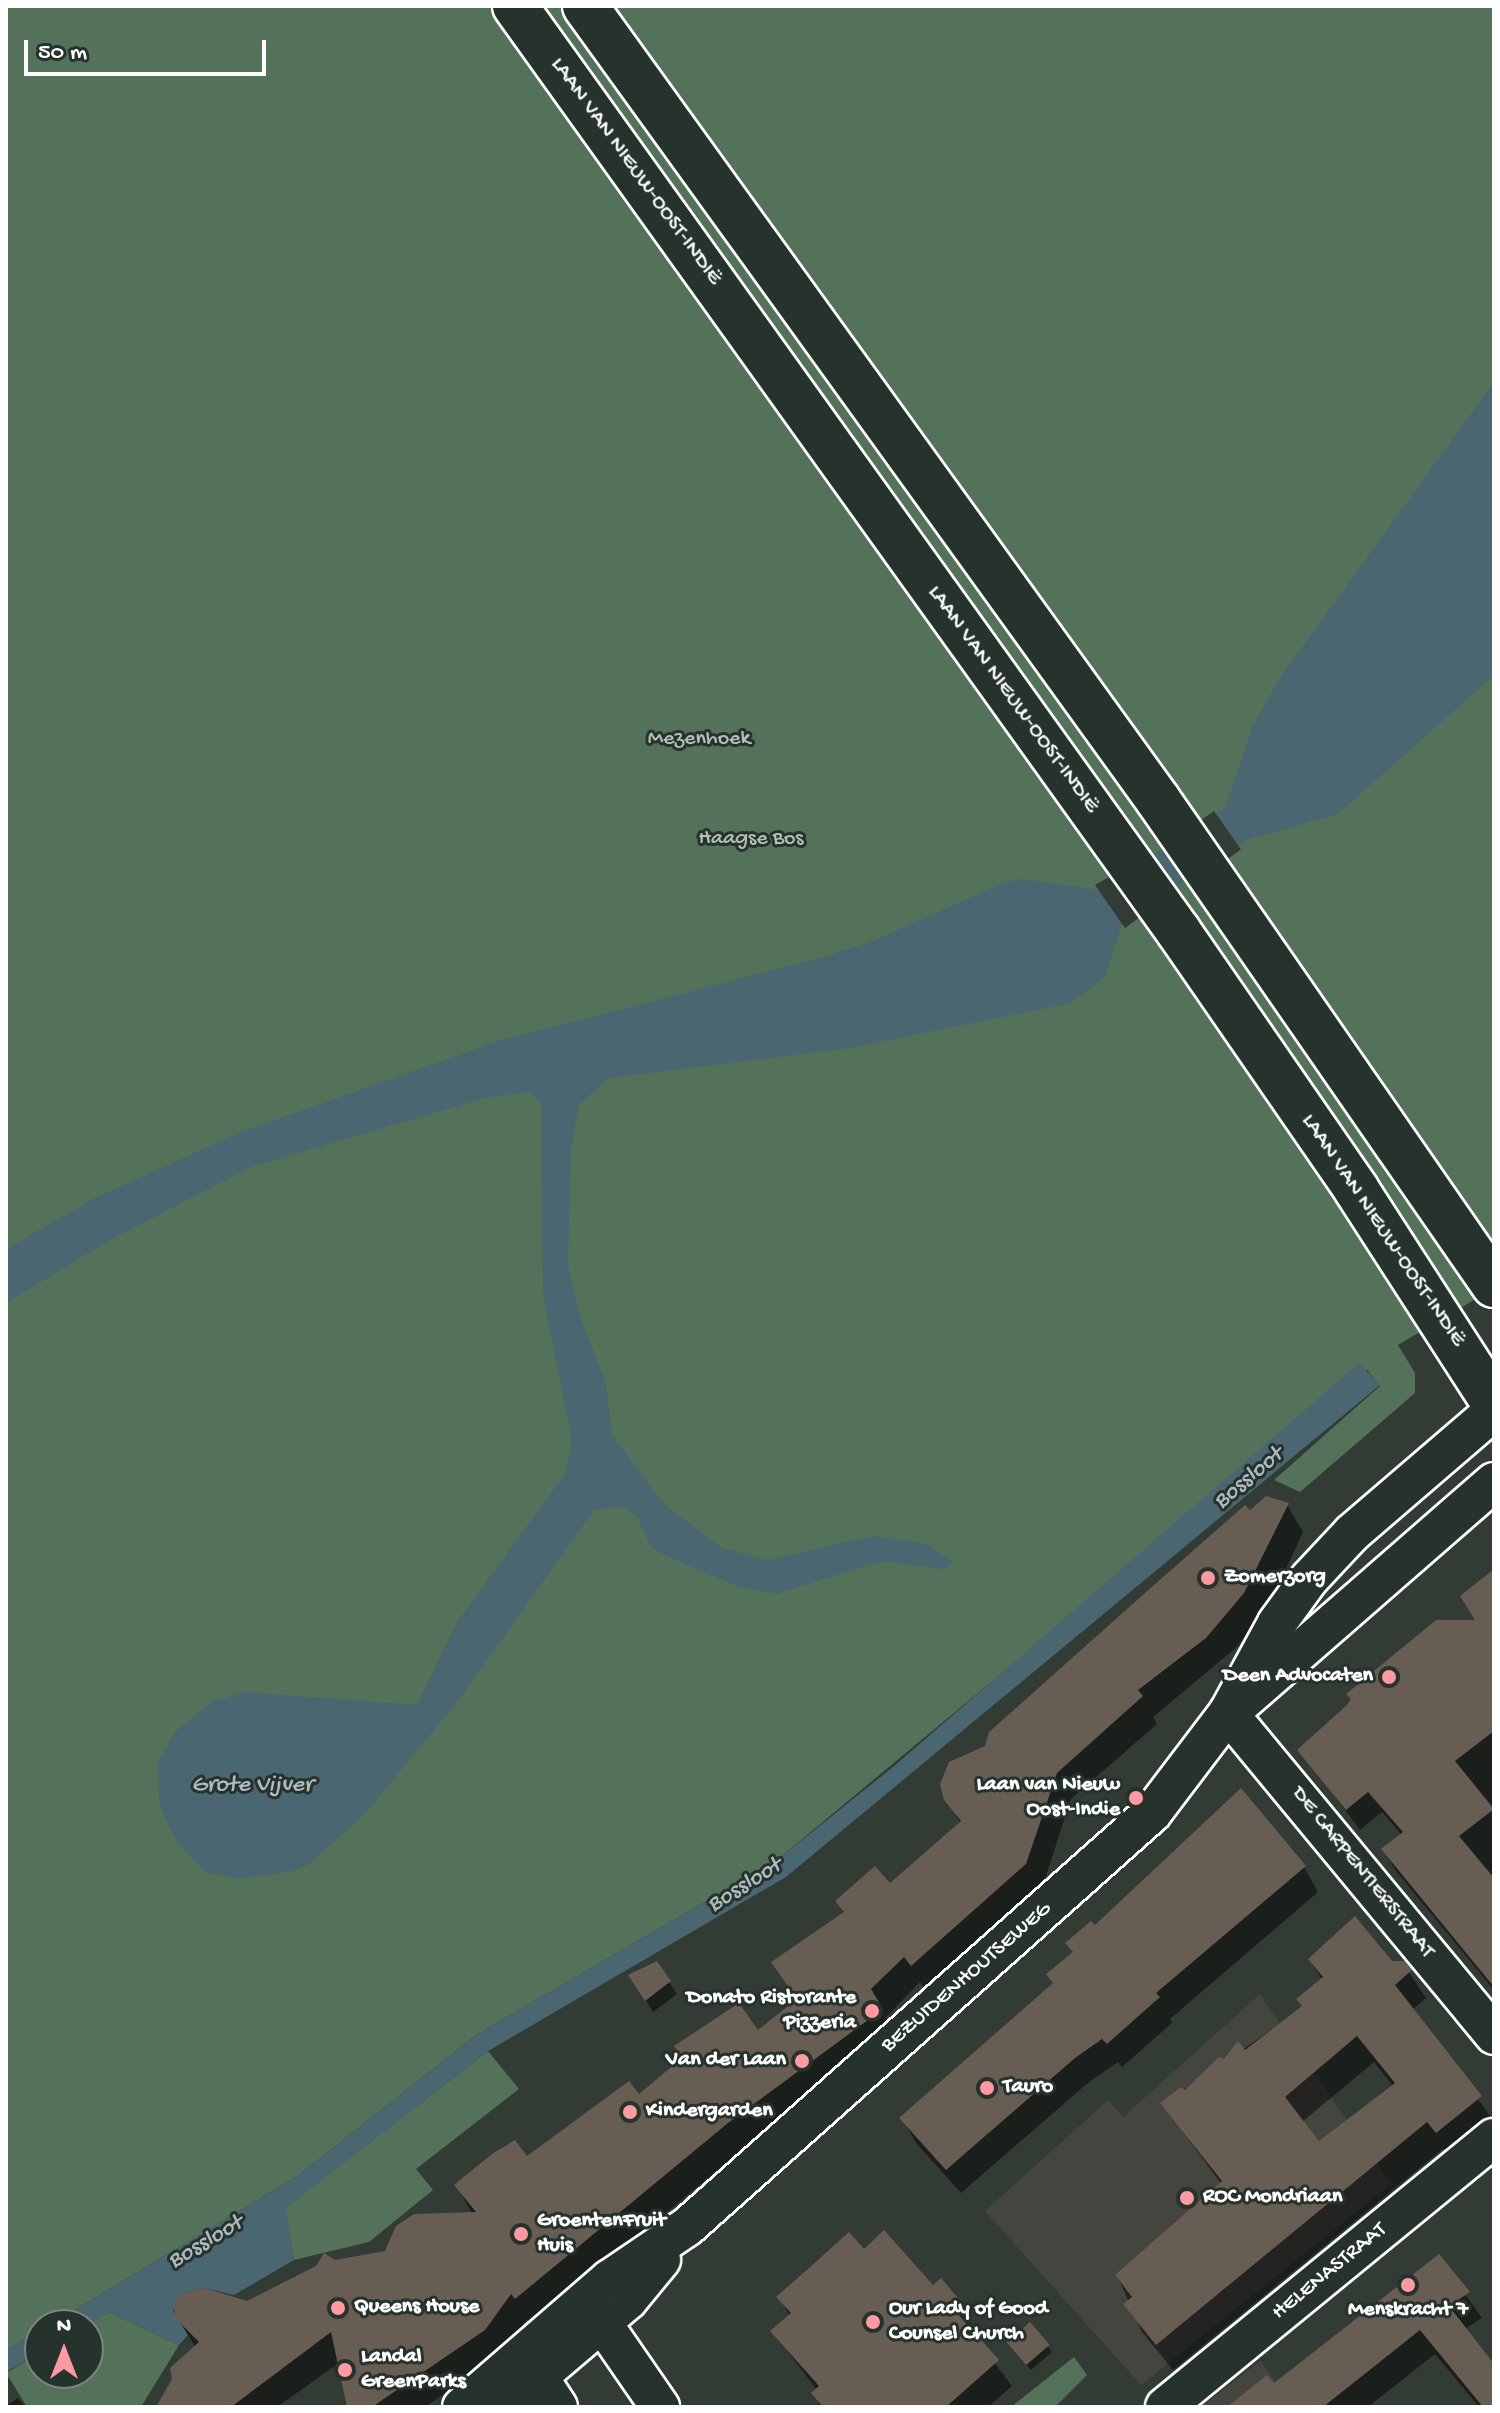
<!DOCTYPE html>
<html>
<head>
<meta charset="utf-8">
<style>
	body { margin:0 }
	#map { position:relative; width:1500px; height:2413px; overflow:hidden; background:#333b35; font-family:"Gochi Hand",sans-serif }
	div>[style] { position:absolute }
	.built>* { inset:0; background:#43453e }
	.green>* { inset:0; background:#54725a }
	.water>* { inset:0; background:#4a6670 }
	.pier>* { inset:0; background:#333b35; transform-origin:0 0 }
	.shadow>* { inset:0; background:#0007 }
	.building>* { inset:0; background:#685d53; transform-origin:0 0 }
	.roads { filter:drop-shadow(2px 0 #fff) drop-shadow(-2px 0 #fff) drop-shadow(0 2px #fff) drop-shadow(0 -2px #fff) }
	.minor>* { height:38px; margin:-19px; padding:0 19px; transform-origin:19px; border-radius:19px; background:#26332d }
	.major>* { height:44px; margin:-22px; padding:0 22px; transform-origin:22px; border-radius:22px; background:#26332d }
	.dots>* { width:22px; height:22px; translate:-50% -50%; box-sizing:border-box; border:4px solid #26332d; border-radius:50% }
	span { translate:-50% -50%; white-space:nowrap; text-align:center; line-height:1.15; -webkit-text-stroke:6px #26332d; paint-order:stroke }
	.street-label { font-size:22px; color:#fff }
	.park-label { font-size:22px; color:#b2c0b5 }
	.poi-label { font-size:22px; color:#fff; font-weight:700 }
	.left { translate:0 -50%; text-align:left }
	.right { translate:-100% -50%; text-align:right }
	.water-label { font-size:24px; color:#aebabf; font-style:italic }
	.frame { position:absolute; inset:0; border:8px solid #fff; pointer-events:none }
	.north { position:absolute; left:24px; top:2309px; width:80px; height:80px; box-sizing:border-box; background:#26332d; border:2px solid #7d8581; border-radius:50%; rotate:0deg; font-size:22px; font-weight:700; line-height:32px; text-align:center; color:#fff }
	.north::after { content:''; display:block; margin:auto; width:28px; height:36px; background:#ff9aa2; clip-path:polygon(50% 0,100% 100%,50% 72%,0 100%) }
	.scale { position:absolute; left:24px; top:40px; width:242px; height:36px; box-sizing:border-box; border:4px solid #fff; border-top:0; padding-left:10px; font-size:24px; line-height:28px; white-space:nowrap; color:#fff; -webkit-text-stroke:6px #26332d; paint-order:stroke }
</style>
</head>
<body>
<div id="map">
	<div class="built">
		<i style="clip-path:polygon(1260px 1994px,1391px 2184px,1141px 2385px,985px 2211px,1108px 2100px,1123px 2117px)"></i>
		<i style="clip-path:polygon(1260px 2361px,1295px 2407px,1201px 2407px)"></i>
	</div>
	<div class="green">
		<i style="clip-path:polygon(6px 6px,1494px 6px,1494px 1288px,1398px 1345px,1415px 1373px,1415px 1393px,1300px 1492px,1274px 1480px,1380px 1386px,1367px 1370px,777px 1860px,476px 2035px,299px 2175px,50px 2325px,40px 2325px,40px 2331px,6px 2350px)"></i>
		<i style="clip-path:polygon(488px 2051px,519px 2089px,416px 2169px,433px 2190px,369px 2242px,294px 2260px,285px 2208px)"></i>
		<i style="clip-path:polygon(109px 2312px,179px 2345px,141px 2407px,27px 2407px,6px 2373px,40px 2353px,40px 2373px,88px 2373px,87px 2325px)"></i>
		<i style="clip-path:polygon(1074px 2357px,1087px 2375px,1055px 2407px,1011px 2407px)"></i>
	</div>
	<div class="water">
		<i style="clip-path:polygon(1494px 382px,1494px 682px,1491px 678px,1338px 814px,1247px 840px,1122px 924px,1105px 977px,1071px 1003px,850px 1048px,608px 1078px,579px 1105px,571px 1148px,568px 1266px,580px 1316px,606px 1383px,612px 1435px,664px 1504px,722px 1548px,768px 1560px,873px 1536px,927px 1544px,953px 1562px,943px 1569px,882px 1561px,776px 1594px,739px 1587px,664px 1555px,651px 1547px,636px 1515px,622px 1507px,594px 1510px,458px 1701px,365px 1814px,308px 1865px,293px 1871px,238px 1879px,205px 1872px,175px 1839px,159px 1804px,158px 1761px,176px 1731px,212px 1702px,244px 1692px,417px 1705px,457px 1622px,565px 1474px,572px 1441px,543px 1296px,541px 1104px,530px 1092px,485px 1098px,251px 1167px,110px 1240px,6px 1303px,6px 1249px,97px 1197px,241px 1132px,498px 1041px,820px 958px,870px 942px,1005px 882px,1022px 879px,1100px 890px,1225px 808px,1252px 728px,1279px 679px)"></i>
		<i style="clip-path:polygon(1359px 1363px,1380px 1385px,786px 1877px,488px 2051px,286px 2208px,294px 2260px,234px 2295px,205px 2288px,180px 2294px,173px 2311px,188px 2335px,179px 2345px,109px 2312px,87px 2325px,50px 2325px,299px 2175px,476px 2035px,777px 1860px,893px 1767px)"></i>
		<i style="clip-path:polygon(40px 2331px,40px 2353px,6px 2372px,6px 2350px)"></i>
	</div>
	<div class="pier">
		<i style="left:1214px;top:811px;width:47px;height:60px;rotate:55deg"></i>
		<i style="clip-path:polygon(1147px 856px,1155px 906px,1125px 928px,1095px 885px)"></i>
	</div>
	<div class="shadow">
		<i style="clip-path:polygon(1287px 1505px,1303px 1532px,1273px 1597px,1238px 1646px,1153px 1717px,1157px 1724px,1071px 1799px,1041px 1891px,927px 1991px,920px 1982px,886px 2017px,897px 2036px,743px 2149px,531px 2324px,527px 2319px,500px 2356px,425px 2407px,350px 2407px,339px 2363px,277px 2407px,160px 2407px,196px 2348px,178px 2319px,247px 2303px,334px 2262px,386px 2253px,473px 2215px,456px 2185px,527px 2158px,757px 2033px,797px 2001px,774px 1963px,845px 1914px,838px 1902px,890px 1886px,961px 1824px,946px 1799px,986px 1748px,1250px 1513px)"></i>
		<i style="clip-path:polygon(1494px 1570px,1494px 1990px,1396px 1871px,1383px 1850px,1402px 1835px,1382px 1812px,1360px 1830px,1300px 1750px,1478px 1622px)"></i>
		<i style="clip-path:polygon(1304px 1867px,1318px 1892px,1170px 2019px,1172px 2023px,1122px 2067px,1118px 2062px,1089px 2082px,961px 2193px,916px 2143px,902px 2118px,1054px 1985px,1048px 1975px,1074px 1954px,1068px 1944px,1095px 1928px)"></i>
		<i style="clip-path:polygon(evenodd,1310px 1960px,1403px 1963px,1426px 1998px,1412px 2010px,1494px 2121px,1453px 2158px,1444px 2148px,1173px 2370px,1142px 2332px,1117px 2275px,1221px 2184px,1163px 2104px,1303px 2008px,1322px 1980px,1310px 1960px,1374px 2062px,1393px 2086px,1318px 2143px,1302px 2122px,1374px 2062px)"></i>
		<i style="clip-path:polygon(657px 1964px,677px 1994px,653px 2012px,638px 1988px)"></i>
		<i style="clip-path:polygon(863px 2251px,933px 2288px,941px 2281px,971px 2324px,967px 2327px,1012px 2386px,988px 2407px,821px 2407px,814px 2394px,817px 2390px,773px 2332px,790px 2316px,779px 2297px)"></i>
		<i style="clip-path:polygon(1438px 2256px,1482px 2318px,1465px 2329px,1494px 2366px,1494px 2407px,1479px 2407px,1435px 2354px,1368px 2407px,1230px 2407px,1273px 2385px)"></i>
		<i style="clip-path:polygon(1030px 2325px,1052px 2352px,1031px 2370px,1012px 2348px)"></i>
		<i style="clip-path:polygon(18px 2398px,25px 2407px,6px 2407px,6px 2406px)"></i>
	</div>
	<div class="building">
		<i style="clip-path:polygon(1266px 1496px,1289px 1503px,1244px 1593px,1206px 1638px,1138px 1690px,1143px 1696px,1057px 1773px,1026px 1864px,911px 1966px,904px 1957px,871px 1989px,883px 2009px,728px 2123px,515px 2299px,511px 2294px,485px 2330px,372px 2407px,347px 2407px,331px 2332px,231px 2407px,156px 2407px,172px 2379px,170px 2368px,199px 2342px,176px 2319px,173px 2306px,180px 2294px,205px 2288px,247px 2301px,316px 2266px,324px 2253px,335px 2260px,385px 2251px,396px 2226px,414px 2214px,476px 2212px,454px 2185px,492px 2154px,515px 2140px,527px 2156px,629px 2081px,639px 2094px,682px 2058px,674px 2046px,739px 2003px,758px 2030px,797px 1999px,771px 1962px,844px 1912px,835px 1901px,875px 1866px,890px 1883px,961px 1821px,944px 1800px,940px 1784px,949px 1762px,985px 1746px,989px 1732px,1154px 1585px,1245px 1505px,1250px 1510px)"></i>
		<i style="clip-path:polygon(1494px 1569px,1494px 1731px,1455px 1761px,1494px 1809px,1459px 1836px,1494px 1878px,1494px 1987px,1381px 1849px,1403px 1832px,1368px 1792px,1346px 1810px,1297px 1750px,1347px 1705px,1351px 1699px,1346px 1694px,1436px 1620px,1475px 1620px,1460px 1596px)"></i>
		<i style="clip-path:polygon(1241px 1788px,1306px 1866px,1156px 1993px,1160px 1997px,1107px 2044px,1102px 2039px,1075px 2058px,946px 2170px,899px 2118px,1053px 1983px,1046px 1974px,1073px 1952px,1065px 1943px,1091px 1921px,1095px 1925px)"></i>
		<i style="clip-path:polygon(evenodd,1355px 1916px,1392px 1961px,1404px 1961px,1412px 1970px,1395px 1985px,1482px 2096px,1436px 2133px,1427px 2122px,1156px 2345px,1123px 2304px,1132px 2297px,1115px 2275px,1222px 2181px,1160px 2103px,1181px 2087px,1185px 2090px,1219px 2057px,1224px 2059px,1238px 2041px,1245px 2050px,1302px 2006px,1296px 1999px,1323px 1977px,1308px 1959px,1355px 1916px,1357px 2036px,1395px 2083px,1319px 2141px,1285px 2097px,1357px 2036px)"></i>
		<i style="clip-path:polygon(657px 1961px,671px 1981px,645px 2001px,628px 1975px)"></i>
		<i style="clip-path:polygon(884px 2230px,933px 2285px,941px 2278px,958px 2298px,950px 2305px,999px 2360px,946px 2407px,823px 2407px,811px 2393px,819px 2386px,770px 2331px,791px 2313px,776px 2297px,809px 2268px,849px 2232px,864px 2249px)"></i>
		<i style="clip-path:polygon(1439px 2254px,1470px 2292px,1449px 2306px,1494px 2364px,1494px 2407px,1483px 2407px,1420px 2330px,1323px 2407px,1227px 2407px,1267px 2375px,1274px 2383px)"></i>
		<i style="left:1030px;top:2322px;width:30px;height:31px;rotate:49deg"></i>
	</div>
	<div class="roads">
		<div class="minor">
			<i style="left:1243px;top:1701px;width:333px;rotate:-41.1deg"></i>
			<i style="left:1228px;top:1713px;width:418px;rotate:50.4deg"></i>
			<i style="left:587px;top:2301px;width:129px;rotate:55.4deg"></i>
			<i style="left:524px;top:2355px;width:62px;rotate:56.8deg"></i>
			<i style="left:462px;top:2407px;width:196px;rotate:-40.9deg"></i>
			<i style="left:610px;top:2279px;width:94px;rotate:-34.2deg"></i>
			<i style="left:688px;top:2226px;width:621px;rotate:-41.67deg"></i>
			<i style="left:1152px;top:1813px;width:126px;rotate:-52.8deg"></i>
			<i style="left:1228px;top:1713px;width:102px;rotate:-61.4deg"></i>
			<i style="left:1277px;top:1623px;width:54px;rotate:-54deg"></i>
			<i style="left:1309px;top:1579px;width:63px;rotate:-46.9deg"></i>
			<i style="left:1352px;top:1533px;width:187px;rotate:-40.7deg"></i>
			<i style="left:491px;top:2407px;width:24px;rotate:-22deg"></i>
			<i style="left:513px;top:2398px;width:151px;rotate:-40.4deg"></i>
			<i style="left:628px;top:2300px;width:52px;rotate:-50.5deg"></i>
			<i style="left:1165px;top:2407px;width:425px;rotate:-39.3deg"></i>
		</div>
		<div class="major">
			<i style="left:515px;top:6px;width:1139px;rotate:54.36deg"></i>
			<i style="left:1179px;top:932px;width:312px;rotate:55.4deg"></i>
			<i style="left:1356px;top:1189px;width:255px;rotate:57.2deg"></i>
			<i style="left:585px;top:6px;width:979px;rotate:54.18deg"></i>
			<i style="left:1158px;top:800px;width:590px;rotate:55.29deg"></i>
		</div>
	</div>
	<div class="dots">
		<i style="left:1208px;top:1578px;background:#ff9aa2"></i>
		<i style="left:1389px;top:1677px;background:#ff9aa2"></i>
		<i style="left:1136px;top:1798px;background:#ff9aa2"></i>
		<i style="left:872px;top:2011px;background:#ff9aa2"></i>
		<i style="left:802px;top:2061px;background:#ff9aa2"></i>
		<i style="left:987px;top:2088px;background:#ff9aa2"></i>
		<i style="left:630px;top:2112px;background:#ff9aa2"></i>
		<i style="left:1187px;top:2198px;background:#ff9aa2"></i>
		<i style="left:521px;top:2234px;background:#ff9aa2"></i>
		<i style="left:1408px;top:2285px;background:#ff9aa2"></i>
		<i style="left:338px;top:2308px;background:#ff9aa2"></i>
		<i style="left:873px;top:2322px;background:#ff9aa2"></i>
		<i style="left:345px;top:2370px;background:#ff9aa2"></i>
	</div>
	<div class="street-label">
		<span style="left:635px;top:172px;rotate:54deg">LAAN VAN NIEUW-OOST-INDIË</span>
		<span style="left:1012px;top:700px;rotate:54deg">LAAN VAN NIEUW-OOST-INDIË</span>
		<span style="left:1382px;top:1231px;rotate:56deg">LAAN VAN NIEUW-OOST-INDIË</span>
		<span style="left:1362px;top:1873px;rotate:51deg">DE CARPENTIERSTRAAT</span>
		<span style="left:967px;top:1978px;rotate:-41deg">BEZUIDENHOUTSEWEG</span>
		<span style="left:1330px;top:2272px;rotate:-39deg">HELENASTRAAT</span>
	</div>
	<div class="park-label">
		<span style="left:699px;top:740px">Mezenhoek</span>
		<span style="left:751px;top:840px">Haagse Bos</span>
	</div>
	<div class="poi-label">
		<span class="left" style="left:1224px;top:1578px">Zomerzorg</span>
		<span class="right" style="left:1373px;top:1677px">Deen Advocaten</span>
		<span class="right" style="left:1120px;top:1798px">Laan van Nieuw<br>Oost-Indie</span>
		<span class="right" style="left:856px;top:2011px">Donato Ristorante<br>Pizzeria</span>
		<span class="right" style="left:786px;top:2061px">Van der Laan</span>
		<span class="left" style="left:1003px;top:2088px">Tauro</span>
		<span class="left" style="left:646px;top:2112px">Kindergarden</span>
		<span class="left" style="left:1203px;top:2198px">ROC Mondriaan</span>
		<span class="left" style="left:537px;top:2234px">GroentenFruit<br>Huis</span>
		<span class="left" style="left:354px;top:2308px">Queens House</span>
		<span class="left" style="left:889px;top:2322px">Our Lady of Good<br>Counsel Church</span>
		<span style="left:1408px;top:2311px">Menskracht 7</span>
		<span class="left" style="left:361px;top:2370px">Landal<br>GreenParks</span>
	</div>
	<div class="water-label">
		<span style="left:1249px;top:1479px;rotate:-40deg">Bossloot</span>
		<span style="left:252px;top:1786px">Grote Vijver</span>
		<span style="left:745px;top:1886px;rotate:-32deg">Bossloot</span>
		<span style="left:206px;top:2243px;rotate:-31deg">Bossloot</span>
	</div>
	<div class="frame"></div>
	<div class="north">N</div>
	<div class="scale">50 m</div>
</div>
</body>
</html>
